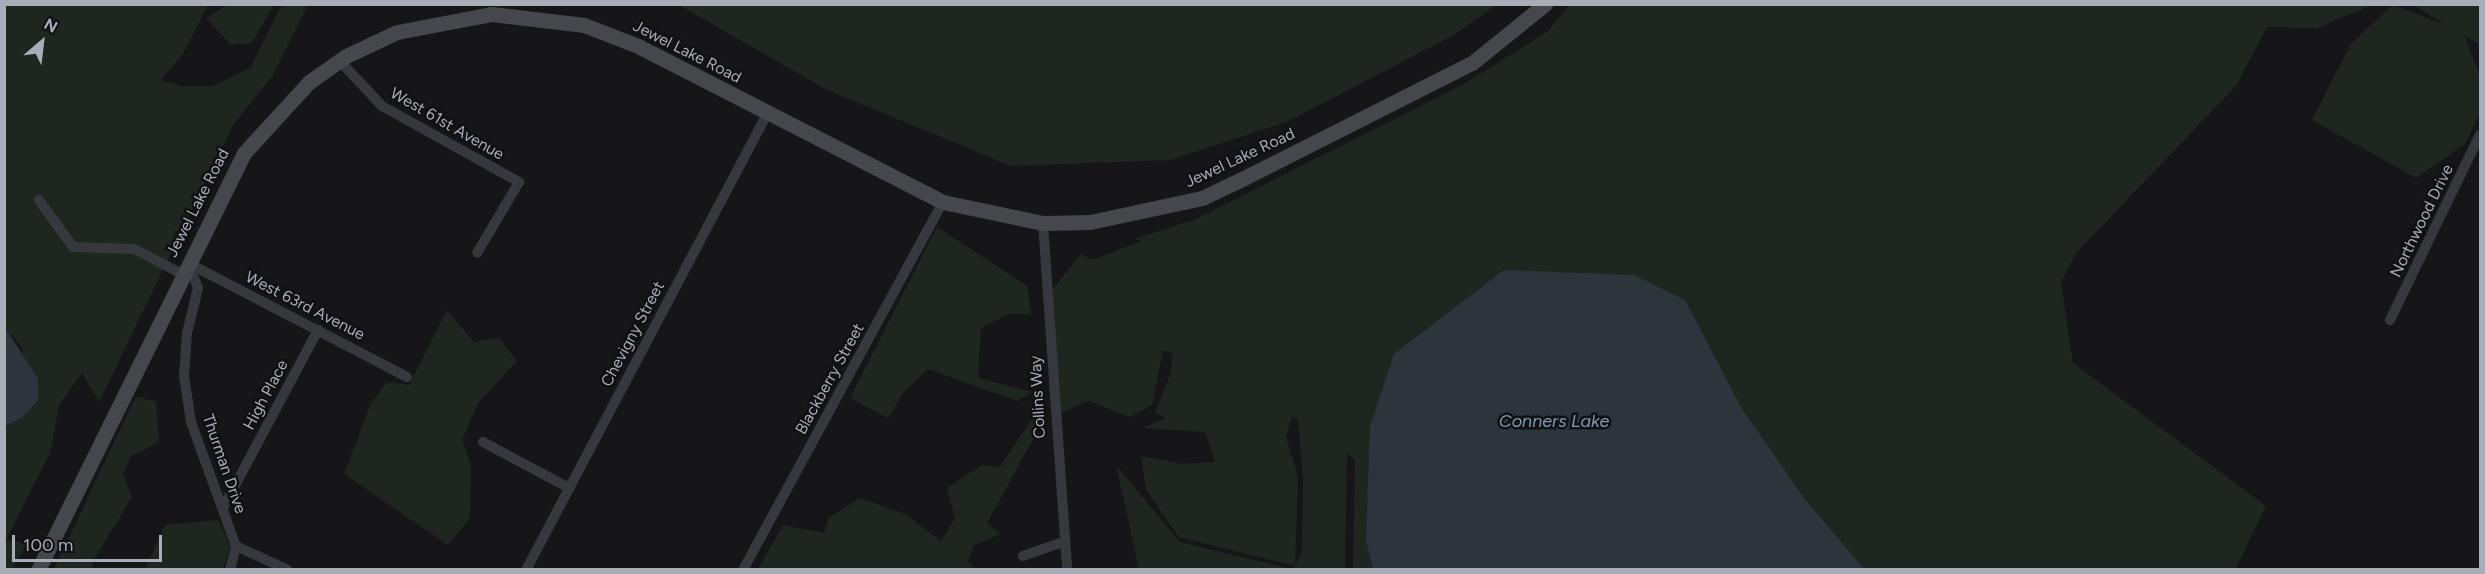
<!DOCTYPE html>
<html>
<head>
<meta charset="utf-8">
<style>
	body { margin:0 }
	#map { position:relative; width:2485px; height:574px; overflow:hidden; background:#161618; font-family:Figtree,sans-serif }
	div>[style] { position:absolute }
	.green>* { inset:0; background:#1e261f }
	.water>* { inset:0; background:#2c353c }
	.minor>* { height:10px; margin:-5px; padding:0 5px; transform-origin:5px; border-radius:5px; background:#37383d }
	.secondary>* { height:15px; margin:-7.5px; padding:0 7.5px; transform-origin:7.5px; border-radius:7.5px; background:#45474d }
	span { translate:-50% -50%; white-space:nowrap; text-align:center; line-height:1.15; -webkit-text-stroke:5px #111113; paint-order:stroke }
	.street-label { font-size:16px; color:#a8adb8 }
	.water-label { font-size:18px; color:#7f9bb3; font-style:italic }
	.frame { position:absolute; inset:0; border:6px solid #a8adb8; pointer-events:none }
	.north { position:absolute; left:12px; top:12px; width:60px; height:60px; -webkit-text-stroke:4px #111113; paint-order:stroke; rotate:28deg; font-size:16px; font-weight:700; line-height:24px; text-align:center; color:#a8adb8 }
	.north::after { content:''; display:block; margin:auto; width:21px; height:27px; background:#a8adb8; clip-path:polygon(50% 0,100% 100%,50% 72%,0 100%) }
	.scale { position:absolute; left:12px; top:535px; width:150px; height:27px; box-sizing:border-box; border:3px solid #a8adb8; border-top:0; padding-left:8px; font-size:18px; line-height:21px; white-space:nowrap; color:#a8adb8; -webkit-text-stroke:4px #111113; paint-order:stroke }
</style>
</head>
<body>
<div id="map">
	<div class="green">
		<i style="clip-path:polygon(228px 4px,274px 4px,274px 5px,252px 43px,231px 45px,206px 18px)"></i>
		<i style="clip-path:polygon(5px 5px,208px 5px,183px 54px,161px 80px,182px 86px,213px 86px,251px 67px,282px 5px,308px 5px,273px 75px,233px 125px,99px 402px,82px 373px,59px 405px,50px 453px,6px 540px,26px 543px,13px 570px,5px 569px,5px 426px,23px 349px,5px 327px)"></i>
		<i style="clip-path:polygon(679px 5px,1497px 5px,1452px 36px,1287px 122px,1170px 160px,1011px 166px,825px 89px)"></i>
		<i style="clip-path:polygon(1569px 5px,2372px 5px,2317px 28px,2267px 27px,2236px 86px,2076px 253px,2061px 282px,2073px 363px,2266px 506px,2235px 569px,1353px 569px,1355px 460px,1347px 453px,1345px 569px,1294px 569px,1302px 551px,1303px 481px,1298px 419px,1292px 417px,1286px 436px,1298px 477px,1295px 566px,1179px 537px,1146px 490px,1141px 456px,1183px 464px,1215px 462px,1205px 432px,1142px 428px,1166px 418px,1155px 413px,1171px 372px,1172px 354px,1163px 350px,1152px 405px,1130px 417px,1088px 401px,1061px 413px,1051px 291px,1081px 254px,1092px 260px,1143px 241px,1134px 239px,1196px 219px,1464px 84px,1548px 31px)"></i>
		<i style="clip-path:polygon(2392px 5px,2446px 25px,2413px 5px,2480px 5px,2480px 45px,2464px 35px,2480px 76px,2480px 113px,2465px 144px,2416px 178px,2312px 120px,2351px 44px)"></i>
		<i style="clip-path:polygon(937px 227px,1027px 286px,1031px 314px,1009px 314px,981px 328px,978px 378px,1033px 392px,1017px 401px,928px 369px,904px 392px,888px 418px,850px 398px)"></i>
		<i style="clip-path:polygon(447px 310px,474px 342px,499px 338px,517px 361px,479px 402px,462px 439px,471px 466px,470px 518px,448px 545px,344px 474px,371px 403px,387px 382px,409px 385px)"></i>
		<i style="clip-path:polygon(136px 396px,156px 402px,159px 442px,131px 456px,123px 473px,132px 497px,92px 563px,94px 569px,54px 569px)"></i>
		<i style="clip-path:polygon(1034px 416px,1038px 430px,987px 523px,1001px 534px,974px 545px,968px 561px,975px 569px,758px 569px,783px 525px,824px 533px,829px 518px,860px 498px,905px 514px,941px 541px,955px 518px,947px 488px,982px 465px,1000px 467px)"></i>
		<i style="clip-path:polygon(1116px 465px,1180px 542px,1292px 569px,1139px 569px)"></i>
		<i style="clip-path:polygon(218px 520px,230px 546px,223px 569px,145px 569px,165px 525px)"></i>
	</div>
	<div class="water">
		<i style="clip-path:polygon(1504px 270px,1634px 275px,1685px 300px,1742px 409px,1804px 498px,1864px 569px,1373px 569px,1366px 540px,1370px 427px,1394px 354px)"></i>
		<i style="clip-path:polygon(5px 327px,38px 379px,38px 400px,23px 417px,5px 426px)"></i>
	</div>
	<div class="minor">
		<i style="left:339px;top:60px;width:63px;rotate:46.9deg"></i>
		<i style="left:382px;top:106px;width:157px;rotate:29deg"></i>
		<i style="left:519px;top:182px;width:82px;rotate:120.6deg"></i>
		<i style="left:39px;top:200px;width:58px;rotate:54.1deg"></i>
		<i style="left:73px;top:247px;width:61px;rotate:1.9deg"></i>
		<i style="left:134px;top:249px;width:54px;rotate:27.5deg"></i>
		<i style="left:1043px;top:223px;width:348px;rotate:86deg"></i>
		<i style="left:188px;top:263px;width:27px;rotate:68deg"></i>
		<i style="left:198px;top:288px;width:46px;rotate:103.7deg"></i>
		<i style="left:187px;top:333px;width:43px;rotate:94deg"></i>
		<i style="left:184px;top:376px;width:47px;rotate:81.3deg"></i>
		<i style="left:191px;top:422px;width:132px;rotate:70.1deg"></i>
		<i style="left:236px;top:546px;width:25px;rotate:104deg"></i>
		<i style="left:188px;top:263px;width:247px;rotate:27.5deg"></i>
		<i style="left:2390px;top:320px;width:206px;rotate:-64.1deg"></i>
		<i style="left:483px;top:442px;width:98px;rotate:28.1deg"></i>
		<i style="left:224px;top:506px;width:200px;rotate:-61.9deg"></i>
		<i style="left:236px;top:546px;width:57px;rotate:24.8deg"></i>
		<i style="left:1023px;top:556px;width:42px;rotate:-19.3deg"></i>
		<i style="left:526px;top:570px;width:516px;rotate:-62.14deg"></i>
		<i style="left:743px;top:570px;width:419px;rotate:-61.5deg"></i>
	</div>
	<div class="secondary">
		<i style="left:38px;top:570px;width:465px;rotate:-63.7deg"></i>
		<i style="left:244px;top:153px;width:96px;rotate:-47.5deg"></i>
		<i style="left:309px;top:82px;width:45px;rotate:-35.1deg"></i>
		<i style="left:346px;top:56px;width:56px;rotate:-25.2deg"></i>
		<i style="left:397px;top:32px;width:97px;rotate:-10.7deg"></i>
		<i style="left:492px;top:14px;width:93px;rotate:6.8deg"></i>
		<i style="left:584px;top:25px;width:58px;rotate:21.3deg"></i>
		<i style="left:638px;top:46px;width:343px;rotate:27.1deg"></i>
		<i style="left:943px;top:202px;width:102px;rotate:11.9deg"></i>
		<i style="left:1043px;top:223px;width:47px;rotate:-1.2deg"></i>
		<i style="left:1090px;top:222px;width:115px;rotate:-12.1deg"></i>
		<i style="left:1202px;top:198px;width:44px;rotate:-25.4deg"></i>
		<i style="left:1242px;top:179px;width:258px;rotate:-26.8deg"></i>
		<i style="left:1472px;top:63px;width:94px;rotate:-38.9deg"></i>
	</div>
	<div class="street-label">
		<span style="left:687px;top:52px;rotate:27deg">Jewel Lake Road</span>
		<span style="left:447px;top:124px;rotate:30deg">West 61st Avenue</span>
		<span style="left:1240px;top:158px;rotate:-25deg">Jewel Lake Road</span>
		<span style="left:198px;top:203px;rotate:-63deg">Jewel Lake Road</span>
		<span style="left:2422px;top:221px;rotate:-64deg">Northwood Drive</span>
		<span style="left:305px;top:306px;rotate:27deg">West 63rd Avenue</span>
		<span style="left:633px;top:334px;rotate:-62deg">Chevigny Street</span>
		<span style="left:830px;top:379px;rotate:-61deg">Blackberry Street</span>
		<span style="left:266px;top:395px;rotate:-62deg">High Place</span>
		<span style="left:1038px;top:397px;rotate:-93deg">Collins Way</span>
		<span style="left:224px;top:464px;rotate:71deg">Thurman Drive</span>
	</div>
	<div class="water-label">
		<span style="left:1554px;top:421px">Conners Lake</span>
	</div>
	<div class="frame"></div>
	<div class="north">N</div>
	<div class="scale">100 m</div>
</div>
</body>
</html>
